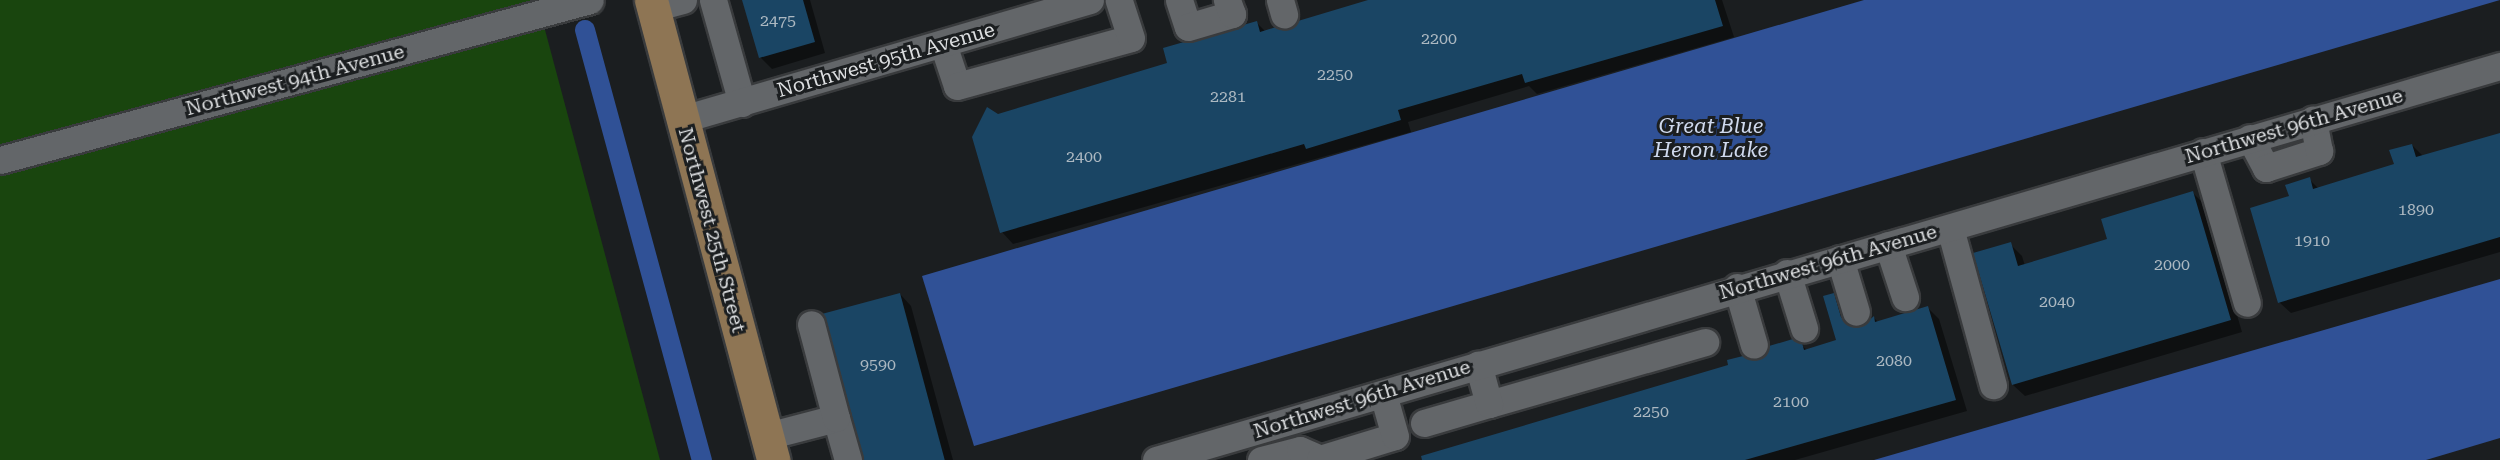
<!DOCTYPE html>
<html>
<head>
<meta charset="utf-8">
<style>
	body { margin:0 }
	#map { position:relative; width:2500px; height:460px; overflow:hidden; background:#1b1e20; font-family:"Roboto Serif",serif }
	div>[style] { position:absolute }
	.green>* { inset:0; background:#19450e }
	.water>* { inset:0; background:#305196 }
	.shadow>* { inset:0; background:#0007 }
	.canal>* { height:20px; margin:-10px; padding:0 10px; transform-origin:10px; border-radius:10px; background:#305196 }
	.building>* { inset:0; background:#1a4564; transform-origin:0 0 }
	.roads { filter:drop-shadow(2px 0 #393b3d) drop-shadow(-2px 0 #393b3d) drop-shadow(0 2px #393b3d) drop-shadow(0 -2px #393b3d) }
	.minor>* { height:27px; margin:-13.5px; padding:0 13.5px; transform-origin:13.5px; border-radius:13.5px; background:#636669 }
	.major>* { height:33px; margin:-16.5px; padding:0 16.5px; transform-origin:16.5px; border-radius:16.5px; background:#8e7554 }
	span { translate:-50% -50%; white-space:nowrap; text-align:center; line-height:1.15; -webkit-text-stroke:6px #1b1e20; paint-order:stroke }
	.number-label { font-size:16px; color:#acb8c1 }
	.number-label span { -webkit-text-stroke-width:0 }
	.street-label { font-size:20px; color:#dcdee0 }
	.water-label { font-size:21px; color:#cfd9ed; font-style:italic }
</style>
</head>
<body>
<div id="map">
	<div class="green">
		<i style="clip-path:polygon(0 0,537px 0,660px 460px,0 460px)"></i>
	</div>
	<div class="water">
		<i style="clip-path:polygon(1864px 0,2500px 0,974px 446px,922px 276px)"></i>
		<i style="clip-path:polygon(2500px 279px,2500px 438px,2426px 460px,1874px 460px)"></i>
	</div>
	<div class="shadow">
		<i style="clip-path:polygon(744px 0,810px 0,825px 53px,772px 69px,760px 57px)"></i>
		<i style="clip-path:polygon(1373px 0,1722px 0,1734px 37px,1537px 94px,1529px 86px,1408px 122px,1411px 132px,1013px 244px,1002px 232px,998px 116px,1169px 64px,1256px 22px,1266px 32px,1289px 30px)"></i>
		<i style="clip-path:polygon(2500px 134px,2500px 252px,2291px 313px,2279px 302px,2290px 197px,2309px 179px,2319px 189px,2396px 165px,2412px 145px,2423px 156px)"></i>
		<i style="clip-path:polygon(2193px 193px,2204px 204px,2242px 332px,2025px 396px,2013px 385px,1975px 254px,2010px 244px,2022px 256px,2025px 266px,2109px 240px)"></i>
		<i style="clip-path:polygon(900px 294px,911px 306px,953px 460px,864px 460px)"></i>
		<i style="clip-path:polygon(1833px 295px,1845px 306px,1852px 328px,1862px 328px,1874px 318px,1878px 322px,1928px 308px,1939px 319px,1967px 411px,1795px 460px,1426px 460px,1760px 362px,1801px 345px,1807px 350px,1838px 341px)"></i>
	</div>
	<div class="canal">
		<i style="left:585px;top:30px;width:446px;rotate:74.8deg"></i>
	</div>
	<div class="building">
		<i style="clip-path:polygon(742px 0,803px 0,815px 42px,759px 58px)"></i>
		<i style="clip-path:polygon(1368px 0,1715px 0,1723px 26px,1525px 83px,1522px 74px,1398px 110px,1401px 120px,1306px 149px,1304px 144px,1000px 233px,972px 137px,987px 107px,998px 114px,1167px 63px,1163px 48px,1257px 21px,1260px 32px,1276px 27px,1288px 29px,1298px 21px)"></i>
		<i style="clip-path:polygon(2500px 133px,2500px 237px,2278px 303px,2250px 208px,2289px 196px,2285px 185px,2310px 177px,2313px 189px,2394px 164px,2389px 150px,2412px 144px,2416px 157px)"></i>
		<i style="clip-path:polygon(2193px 191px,2231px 320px,2012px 385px,1973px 253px,2011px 242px,2018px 266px,2107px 239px,2101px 219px)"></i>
		<i style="left:900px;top:293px;width:173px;height:80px;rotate:75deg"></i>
		<i style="clip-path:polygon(1834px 293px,1841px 317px,1853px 327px,1861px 327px,1874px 316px,1875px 322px,1928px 306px,1956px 400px,1745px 460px,1422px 460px,1421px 456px,1728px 365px,1727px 360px,1743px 356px,1759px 360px,1769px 346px,1793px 339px,1802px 343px,1804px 350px,1836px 340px,1823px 296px)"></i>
	</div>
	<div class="roads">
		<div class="minor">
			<i style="left:713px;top:0;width:107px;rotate:74.3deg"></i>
			<i style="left:1179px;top:0;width:28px;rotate:72deg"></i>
			<i style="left:1188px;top:27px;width:46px;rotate:-16.5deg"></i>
			<i style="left:1232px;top:14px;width:15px;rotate:-110deg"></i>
			<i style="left:1280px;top:0;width:15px;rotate:74deg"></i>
			<i style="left:653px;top:8px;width:31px;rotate:-15deg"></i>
			<i style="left:943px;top:44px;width:44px;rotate:71.6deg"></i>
			<i style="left:957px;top:86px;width:180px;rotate:-15.4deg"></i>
			<i style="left:1131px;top:38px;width:40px;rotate:-108deg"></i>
			<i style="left:683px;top:119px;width:424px;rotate:-16.3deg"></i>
			<i style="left:2250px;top:138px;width:34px;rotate:62deg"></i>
			<i style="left:2266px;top:168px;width:56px;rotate:-17.8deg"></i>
			<i style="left:2319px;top:151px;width:32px;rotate:-101deg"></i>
			<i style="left:2203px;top:152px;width:157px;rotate:73.8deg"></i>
			<i style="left:0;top:160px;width:611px;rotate:-15.17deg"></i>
			<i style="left:1950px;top:228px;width:163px;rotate:74.7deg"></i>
			<i style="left:1888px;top:245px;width:55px;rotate:71.9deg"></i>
			<i style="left:1840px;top:259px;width:55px;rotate:73.2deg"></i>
			<i style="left:1787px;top:273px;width:58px;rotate:72.8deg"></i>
			<i style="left:1737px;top:287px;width:60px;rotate:73.7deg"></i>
			<i style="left:1489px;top:404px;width:225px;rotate:-16deg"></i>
			<i style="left:836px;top:418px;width:44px;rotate:74.1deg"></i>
			<i style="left:1424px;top:423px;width:68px;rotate:-16.3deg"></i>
			<i style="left:1489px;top:404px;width:41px;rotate:-105.4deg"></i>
			<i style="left:767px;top:436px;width:71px;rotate:-14.6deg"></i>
			<i style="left:836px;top:418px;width:97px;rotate:-104.9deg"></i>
			<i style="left:1156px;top:460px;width:1401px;rotate:-16.34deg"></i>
			<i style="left:1261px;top:460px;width:40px;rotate:-14.4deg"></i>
			<i style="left:1300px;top:450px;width:22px;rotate:24deg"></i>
			<i style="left:1320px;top:459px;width:78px;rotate:-17deg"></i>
			<i style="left:1395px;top:436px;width:44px;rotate:-105.9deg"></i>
		</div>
		<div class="major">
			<i style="left:651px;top:0;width:476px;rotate:75.1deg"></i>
		</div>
	</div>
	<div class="number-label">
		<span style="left:778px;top:21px">2475</span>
		<span style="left:1439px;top:39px">2200</span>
		<span style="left:1335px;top:75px">2250</span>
		<span style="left:1228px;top:97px">2281</span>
		<span style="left:1084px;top:157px">2400</span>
		<span style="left:2416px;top:210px">1890</span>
		<span style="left:2312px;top:241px">1910</span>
		<span style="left:2172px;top:265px">2000</span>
		<span style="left:2057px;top:302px">2040</span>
		<span style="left:1894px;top:361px">2080</span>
		<span style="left:878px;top:365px">9590</span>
		<span style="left:1791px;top:402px">2100</span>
		<span style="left:1651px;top:412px">2250</span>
	</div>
	<div class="street-label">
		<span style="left:886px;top:60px;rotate:-16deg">Northwest 95th Avenue</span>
		<span style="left:295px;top:80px;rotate:-15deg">Northwest 94th Avenue</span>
		<span style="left:2294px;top:126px;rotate:-16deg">Northwest 96th Avenue</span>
		<span style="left:712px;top:230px;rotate:75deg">Northwest 25th Street</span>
		<span style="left:1828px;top:262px;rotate:-16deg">Northwest 96th Avenue</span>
		<span style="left:1362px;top:399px;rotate:-17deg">Northwest 96th Avenue</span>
	</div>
	<div class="water-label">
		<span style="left:1711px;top:138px">Great Blue<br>Heron Lake</span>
	</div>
</div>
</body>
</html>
